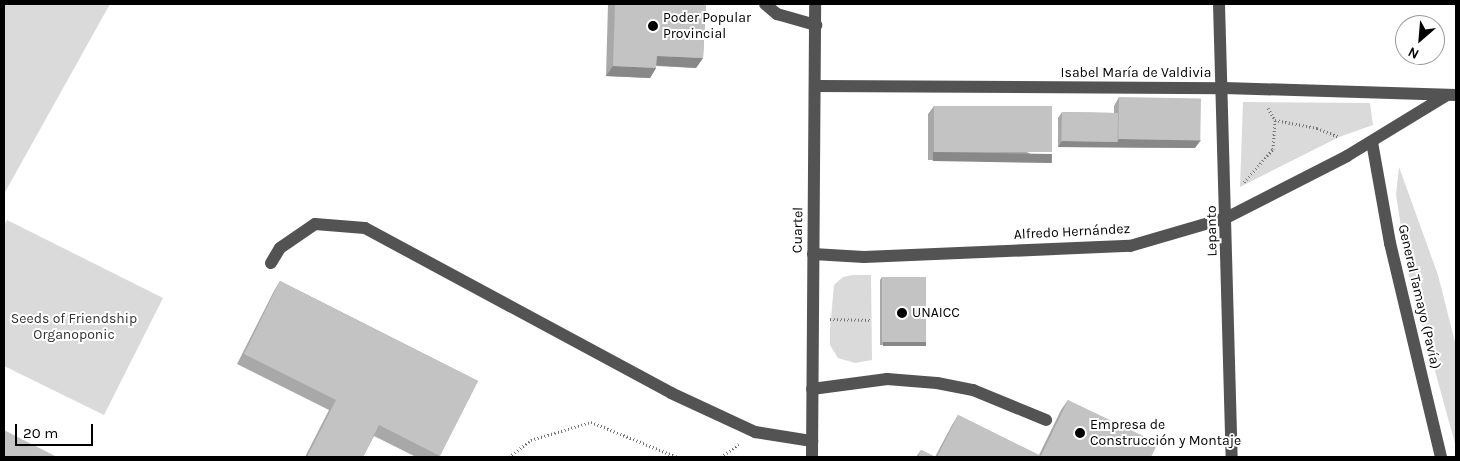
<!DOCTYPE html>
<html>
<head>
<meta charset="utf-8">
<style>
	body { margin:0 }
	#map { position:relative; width:1460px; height:461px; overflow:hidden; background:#fff; font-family:Karla,sans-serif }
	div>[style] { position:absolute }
	.green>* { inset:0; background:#dadada }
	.path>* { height:3px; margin-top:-1.5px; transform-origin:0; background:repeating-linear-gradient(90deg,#757575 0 1px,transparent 0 3.5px) }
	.minor>* { height:12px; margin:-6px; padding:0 6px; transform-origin:6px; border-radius:6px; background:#535353 }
	.wall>* { inset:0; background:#a8a8a8 }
	.shaded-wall>* { inset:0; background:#888; transform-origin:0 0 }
	.building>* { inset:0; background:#c3c3c3; transform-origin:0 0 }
	.dots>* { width:14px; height:14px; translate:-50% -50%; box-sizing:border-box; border:2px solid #fff; border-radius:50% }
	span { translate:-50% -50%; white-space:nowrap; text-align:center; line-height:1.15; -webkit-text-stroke:4px #fff; paint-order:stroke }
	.poi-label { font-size:14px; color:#000 }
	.left { translate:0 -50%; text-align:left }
	.street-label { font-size:14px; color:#000 }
	.park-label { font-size:14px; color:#313131 }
	.frame { position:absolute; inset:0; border:5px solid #000; pointer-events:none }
	.north { position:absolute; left:1395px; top:15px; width:50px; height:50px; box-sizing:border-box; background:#fff; border:1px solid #999; border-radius:50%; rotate:207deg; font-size:14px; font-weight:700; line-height:20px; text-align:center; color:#000 }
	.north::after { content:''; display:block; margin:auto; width:18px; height:22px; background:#000; clip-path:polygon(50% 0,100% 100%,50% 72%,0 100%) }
	.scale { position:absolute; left:15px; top:424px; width:78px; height:22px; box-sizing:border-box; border:2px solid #000; border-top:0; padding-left:6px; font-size:15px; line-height:18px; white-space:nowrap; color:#000; -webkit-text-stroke:4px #fff; paint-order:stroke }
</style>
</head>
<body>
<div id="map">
	<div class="green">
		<i style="clip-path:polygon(4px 4px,110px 4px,4px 194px)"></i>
		<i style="clip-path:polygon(1243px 102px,1370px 103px,1373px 125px,1339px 137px,1240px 187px)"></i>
		<i style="clip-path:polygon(1399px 167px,1438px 275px,1456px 346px,1456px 447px,1409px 277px,1396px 195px)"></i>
		<i style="clip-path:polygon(7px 220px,163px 298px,104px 415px,4px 366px,4px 226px)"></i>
		<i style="clip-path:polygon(853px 275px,871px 275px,872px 360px,855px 363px,838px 358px,830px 345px,830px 329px,834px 285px,843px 277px)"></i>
	</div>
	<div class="path">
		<i style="left:1268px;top:108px;width:14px;rotate:60deg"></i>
		<i style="left:1275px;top:120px;width:43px;rotate:10.8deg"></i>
		<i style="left:1317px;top:128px;width:24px;rotate:22deg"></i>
		<i style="left:1244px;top:182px;width:44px;rotate:-48.7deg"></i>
		<i style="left:1273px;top:149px;width:29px;rotate:-86deg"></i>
		<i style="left:830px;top:319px;width:41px;rotate:1.4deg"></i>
		<i style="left:509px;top:457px;width:28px;rotate:-38deg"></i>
		<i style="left:531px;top:440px;width:63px;rotate:-16.7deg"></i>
		<i style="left:591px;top:422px;width:93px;rotate:22.1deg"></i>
		<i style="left:721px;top:457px;width:22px;rotate:-36deg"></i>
	</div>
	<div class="minor">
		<i style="left:765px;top:4px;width:16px;rotate:40deg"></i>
		<i style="left:777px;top:14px;width:41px;rotate:15.8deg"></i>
		<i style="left:1219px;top:4px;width:453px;rotate:88.4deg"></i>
		<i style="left:816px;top:86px;width:408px;rotate:0.3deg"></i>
		<i style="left:1224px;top:88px;width:232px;rotate:1.7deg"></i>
		<i style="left:1372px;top:142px;width:103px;rotate:79.9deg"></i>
		<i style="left:1390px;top:243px;width:220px;rotate:76.6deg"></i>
		<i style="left:813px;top:254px;width:51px;rotate:3.4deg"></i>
		<i style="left:864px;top:257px;width:266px;rotate:-2.4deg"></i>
		<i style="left:1130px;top:246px;width:100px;rotate:-16.3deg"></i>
		<i style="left:1226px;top:218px;width:136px;rotate:-27.1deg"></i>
		<i style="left:1347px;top:156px;width:117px;rotate:-31.4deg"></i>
		<i style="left:271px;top:263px;width:17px;rotate:-59deg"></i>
		<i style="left:280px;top:248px;width:42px;rotate:-34.4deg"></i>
		<i style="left:315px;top:224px;width:50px;rotate:4.6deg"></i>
		<i style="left:365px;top:228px;width:348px;rotate:28.3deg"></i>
		<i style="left:671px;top:393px;width:93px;rotate:24.9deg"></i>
		<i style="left:755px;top:432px;width:58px;rotate:9deg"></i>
		<i style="left:812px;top:389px;width:76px;rotate:-7.6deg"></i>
		<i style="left:887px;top:379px;width:50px;rotate:4.6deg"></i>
		<i style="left:937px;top:383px;width:37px;rotate:11deg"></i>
		<i style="left:973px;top:390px;width:79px;rotate:22.3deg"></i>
		<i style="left:812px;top:457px;width:453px;rotate:-89.6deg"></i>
	</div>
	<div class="wall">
		<i style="clip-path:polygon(608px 4px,706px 4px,703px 58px,696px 68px,656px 66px,656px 68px,650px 78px,606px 76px)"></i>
		<i style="clip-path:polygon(1119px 97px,1195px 148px,1058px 147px,1058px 118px,1062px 112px,1114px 113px,1114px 106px)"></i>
		<i style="clip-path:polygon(934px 106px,1047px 162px,928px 160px,928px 114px)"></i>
		<i style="clip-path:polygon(882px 277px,926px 342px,924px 345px,880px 345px,880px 280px)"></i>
		<i style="clip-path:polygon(280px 281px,478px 381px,439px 457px,416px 457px,374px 436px,363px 457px,305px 457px,329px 410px,237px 364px,274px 291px)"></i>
		<i style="clip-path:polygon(1068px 400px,1151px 457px,916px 457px,921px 450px,935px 457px,952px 425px,958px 415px,1039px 455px,1061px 410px)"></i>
	</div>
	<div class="shaded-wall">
		<i style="clip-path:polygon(657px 56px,703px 58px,696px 68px,650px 65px)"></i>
		<i style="clip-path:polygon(613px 66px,656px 68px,650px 78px,606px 76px)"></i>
		<i style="clip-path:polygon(1119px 139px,1201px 140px,1195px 148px,1058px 147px,1062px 141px,1117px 142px)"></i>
		<i style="left:933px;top:152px;width:119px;height:9px;rotate:1deg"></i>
		<i style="left:883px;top:342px;width:43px;height:4px"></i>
	</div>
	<div class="building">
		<i style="clip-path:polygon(615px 4px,706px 4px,703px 58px,657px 56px,656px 68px,613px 66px)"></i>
		<i style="left:1119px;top:97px;width:82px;height:42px;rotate:1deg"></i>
		<i style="left:934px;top:106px;width:118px;height:46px"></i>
		<i style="left:1062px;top:112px;width:56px;height:29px;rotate:1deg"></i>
		<i style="left:882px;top:277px;width:44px;height:65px"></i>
		<i style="clip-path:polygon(280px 281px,478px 381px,440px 456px,379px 425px,363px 457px,307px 457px,336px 400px,244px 354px)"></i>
		<i style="clip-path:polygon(1068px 400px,1158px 443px,1151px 457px,937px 457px,958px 415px,1041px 456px)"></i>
		<i style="clip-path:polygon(4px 430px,57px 457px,4px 457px)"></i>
		<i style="clip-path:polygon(921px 450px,936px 457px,918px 457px)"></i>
	</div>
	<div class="dots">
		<i style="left:653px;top:26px;background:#000"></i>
		<i style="left:902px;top:313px;background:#000"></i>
		<i style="left:1080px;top:433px;background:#000"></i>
	</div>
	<div class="poi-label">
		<span class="left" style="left:663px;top:26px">Poder Popular<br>Provincial</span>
		<span class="left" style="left:912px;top:313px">UNAICC</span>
		<span class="left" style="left:1090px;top:433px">Empresa de<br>Construcción y Montaje</span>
	</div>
	<div class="street-label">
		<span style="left:1136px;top:73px">Isabel María de Valdivia</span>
		<span style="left:798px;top:230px;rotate:-89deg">Cuartel</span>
		<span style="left:1212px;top:231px;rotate:-91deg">Lepanto</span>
		<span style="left:1072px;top:232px;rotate:-3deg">Alfredo Hernández</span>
		<span style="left:1419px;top:297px;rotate:77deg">General Tamayo (Pavía)</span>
	</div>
	<div class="park-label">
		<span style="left:74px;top:327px">Seeds of Friendship<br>Organoponic</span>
	</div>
	<div class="frame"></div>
	<div class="north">N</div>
	<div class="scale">20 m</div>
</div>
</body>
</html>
